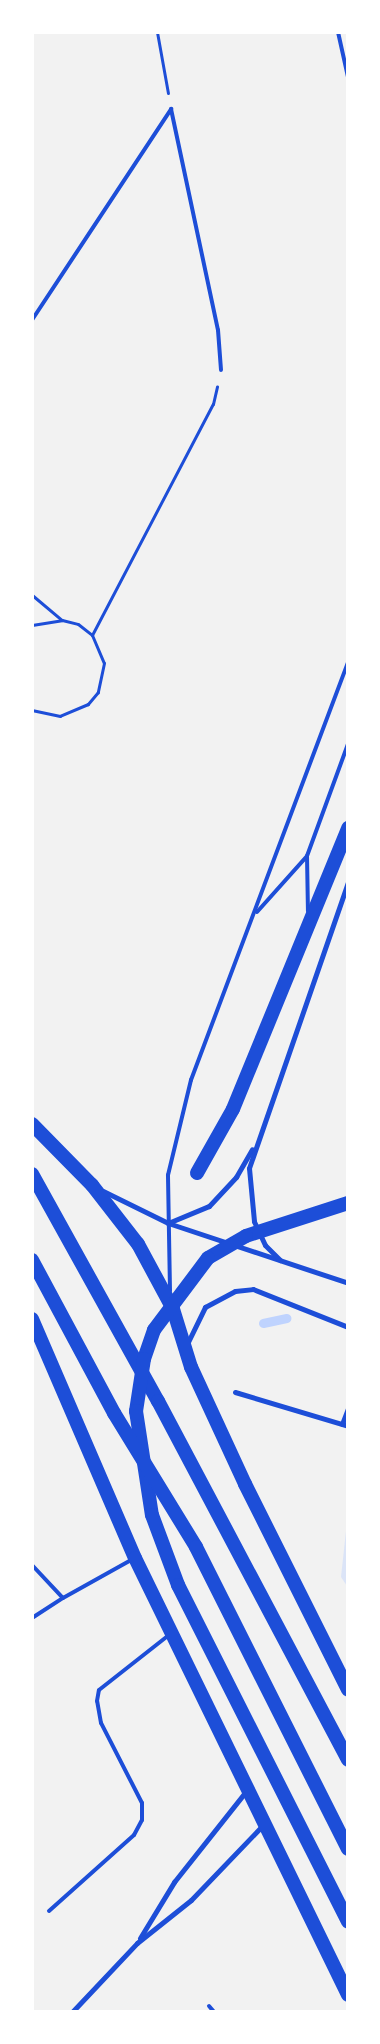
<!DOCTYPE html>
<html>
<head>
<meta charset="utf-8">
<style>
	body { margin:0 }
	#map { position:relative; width:380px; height:2044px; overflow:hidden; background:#f2f2f2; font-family:Ubuntu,sans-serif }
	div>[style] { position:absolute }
	.green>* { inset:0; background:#dbe4f7 }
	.stream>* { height:9px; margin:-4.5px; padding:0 4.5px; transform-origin:4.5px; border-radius:4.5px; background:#bfd3fe }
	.path>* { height:3px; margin:-1.5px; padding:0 1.5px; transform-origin:1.5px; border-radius:1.5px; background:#1d4ed8 }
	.service>* { height:4px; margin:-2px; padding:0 2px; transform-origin:2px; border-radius:2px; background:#1d4ed8 }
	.minor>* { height:5px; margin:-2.5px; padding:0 2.5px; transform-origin:2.5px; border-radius:2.5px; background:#1d4ed8 }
	.trunk>* { height:14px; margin:-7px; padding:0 7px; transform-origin:7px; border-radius:7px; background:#1d4ed8 }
	span { translate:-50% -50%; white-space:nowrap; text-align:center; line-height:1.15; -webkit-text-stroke:4px #fff; paint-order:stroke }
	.frame { position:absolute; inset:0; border:34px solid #fff; pointer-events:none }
</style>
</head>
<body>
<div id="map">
	<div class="green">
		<i style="clip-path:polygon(347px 1522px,348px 1522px,347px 1586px,341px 1577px)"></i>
	</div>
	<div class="stream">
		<i style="left:263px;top:1323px;width:24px;rotate:-12deg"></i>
	</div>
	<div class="path">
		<i style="left:157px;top:32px;width:62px;rotate:79.8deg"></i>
		<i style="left:32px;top:595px;width:39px;rotate:40deg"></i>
		<i style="left:32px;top:625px;width:30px;rotate:-9deg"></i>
		<i style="left:62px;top:620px;width:16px;rotate:14deg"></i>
		<i style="left:78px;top:624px;width:18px;rotate:38deg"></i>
		<i style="left:92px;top:635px;width:30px;rotate:67deg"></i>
		<i style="left:104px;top:663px;width:30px;rotate:102deg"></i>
		<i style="left:98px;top:692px;width:16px;rotate:130deg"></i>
		<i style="left:88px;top:704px;width:30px;rotate:157deg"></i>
		<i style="left:60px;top:716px;width:29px;rotate:-168deg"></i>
		<i style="left:92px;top:635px;width:261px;rotate:-62.4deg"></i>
		<i style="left:213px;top:404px;width:18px;rotate:-77deg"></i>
	</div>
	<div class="service">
		<i style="left:338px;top:32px;width:46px;rotate:77.5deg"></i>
		<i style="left:171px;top:109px;width:226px;rotate:78deg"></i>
		<i style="left:218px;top:330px;width:40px;rotate:85.7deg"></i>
		<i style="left:32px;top:320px;width:253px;rotate:-56.6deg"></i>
		<i style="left:307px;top:856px;width:55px;rotate:89deg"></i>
		<i style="left:257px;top:912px;width:75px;rotate:-48.2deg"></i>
		<i style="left:307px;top:856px;width:119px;rotate:-69.9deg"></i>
		<i style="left:170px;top:1291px;width:116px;rotate:-91deg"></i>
		<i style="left:168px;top:1175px;width:98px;rotate:-76.4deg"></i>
		<i style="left:191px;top:1080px;width:447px;rotate:-69.4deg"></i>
		<i style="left:32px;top:1565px;width:45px;rotate:46.8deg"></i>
		<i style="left:63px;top:1598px;width:80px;rotate:-29.1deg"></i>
		<i style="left:32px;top:1618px;width:37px;rotate:-33deg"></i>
		<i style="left:49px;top:1911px;width:114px;rotate:-41.8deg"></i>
		<i style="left:134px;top:1835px;width:17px;rotate:-62deg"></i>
		<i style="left:142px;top:1820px;width:17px;rotate:-90deg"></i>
		<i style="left:142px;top:1803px;width:90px;rotate:-117.1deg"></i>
		<i style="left:101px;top:1723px;width:22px;rotate:-100deg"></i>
		<i style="left:97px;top:1701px;width:11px;rotate:-80deg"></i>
		<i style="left:99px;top:1690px;width:89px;rotate:-38.2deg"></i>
		<i style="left:209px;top:2006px;width:8px;rotate:50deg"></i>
	</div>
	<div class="minor">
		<i style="left:103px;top:1191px;width:72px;rotate:26.2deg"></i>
		<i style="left:168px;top:1223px;width:190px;rotate:18.4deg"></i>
		<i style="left:168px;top:1223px;width:44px;rotate:-22.5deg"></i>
		<i style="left:209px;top:1206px;width:40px;rotate:-47deg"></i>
		<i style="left:236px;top:1177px;width:32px;rotate:-60deg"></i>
		<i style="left:280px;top:1260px;width:21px;rotate:-135deg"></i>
		<i style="left:265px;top:1245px;width:26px;rotate:-115deg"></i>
		<i style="left:254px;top:1221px;width:53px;rotate:-95.4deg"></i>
		<i style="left:249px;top:1168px;width:303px;rotate:-70.9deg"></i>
		<i style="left:188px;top:1342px;width:39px;rotate:-64deg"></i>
		<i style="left:205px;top:1307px;width:34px;rotate:-28deg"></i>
		<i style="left:235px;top:1291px;width:18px;rotate:-6deg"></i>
		<i style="left:253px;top:1289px;width:102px;rotate:21.8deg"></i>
		<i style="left:235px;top:1392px;width:118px;rotate:16.7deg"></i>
		<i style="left:342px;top:1424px;width:17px;rotate:-69deg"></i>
		<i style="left:140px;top:1938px;width:66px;rotate:-58.7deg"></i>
		<i style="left:174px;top:1882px;width:116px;rotate:-51.6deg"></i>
		<i style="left:72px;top:2012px;width:95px;rotate:-46.7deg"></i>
		<i style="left:137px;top:1943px;width:69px;rotate:-38.5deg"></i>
		<i style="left:191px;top:1900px;width:104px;rotate:-46.2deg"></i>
	</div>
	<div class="trunk">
		<i style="left:32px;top:1124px;width:86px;rotate:45.5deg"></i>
		<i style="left:92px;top:1185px;width:75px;rotate:52.1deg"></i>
		<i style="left:138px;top:1244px;width:74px;rotate:61.7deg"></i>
		<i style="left:173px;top:1309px;width:61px;rotate:72.8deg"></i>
		<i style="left:191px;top:1367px;width:129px;rotate:65.2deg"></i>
		<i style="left:245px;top:1484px;width:230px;rotate:63.4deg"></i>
		<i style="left:197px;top:1173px;width:73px;rotate:-60.6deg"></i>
		<i style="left:233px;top:1109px;width:304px;rotate:-67.7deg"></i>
		<i style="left:32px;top:1174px;width:260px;rotate:61deg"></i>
		<i style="left:158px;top:1401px;width:406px;rotate:62.1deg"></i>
		<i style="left:348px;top:1203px;width:107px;rotate:162.1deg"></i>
		<i style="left:246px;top:1236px;width:44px;rotate:149.9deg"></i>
		<i style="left:208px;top:1258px;width:90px;rotate:126.9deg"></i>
		<i style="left:154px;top:1330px;width:31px;rotate:109deg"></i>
		<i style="left:144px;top:1359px;width:53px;rotate:98.7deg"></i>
		<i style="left:136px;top:1411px;width:105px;rotate:81.3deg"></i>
		<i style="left:152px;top:1515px;width:75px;rotate:69.6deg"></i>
		<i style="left:178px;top:1585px;width:377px;rotate:63.2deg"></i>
		<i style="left:32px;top:1260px;width:174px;rotate:61.8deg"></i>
		<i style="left:114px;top:1413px;width:157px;rotate:58.5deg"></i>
		<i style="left:196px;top:1547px;width:338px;rotate:63.3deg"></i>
		<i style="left:32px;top:1319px;width:260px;rotate:66.7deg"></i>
		<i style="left:135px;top:1558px;width:486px;rotate:64deg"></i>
	</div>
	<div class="frame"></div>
</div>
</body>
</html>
